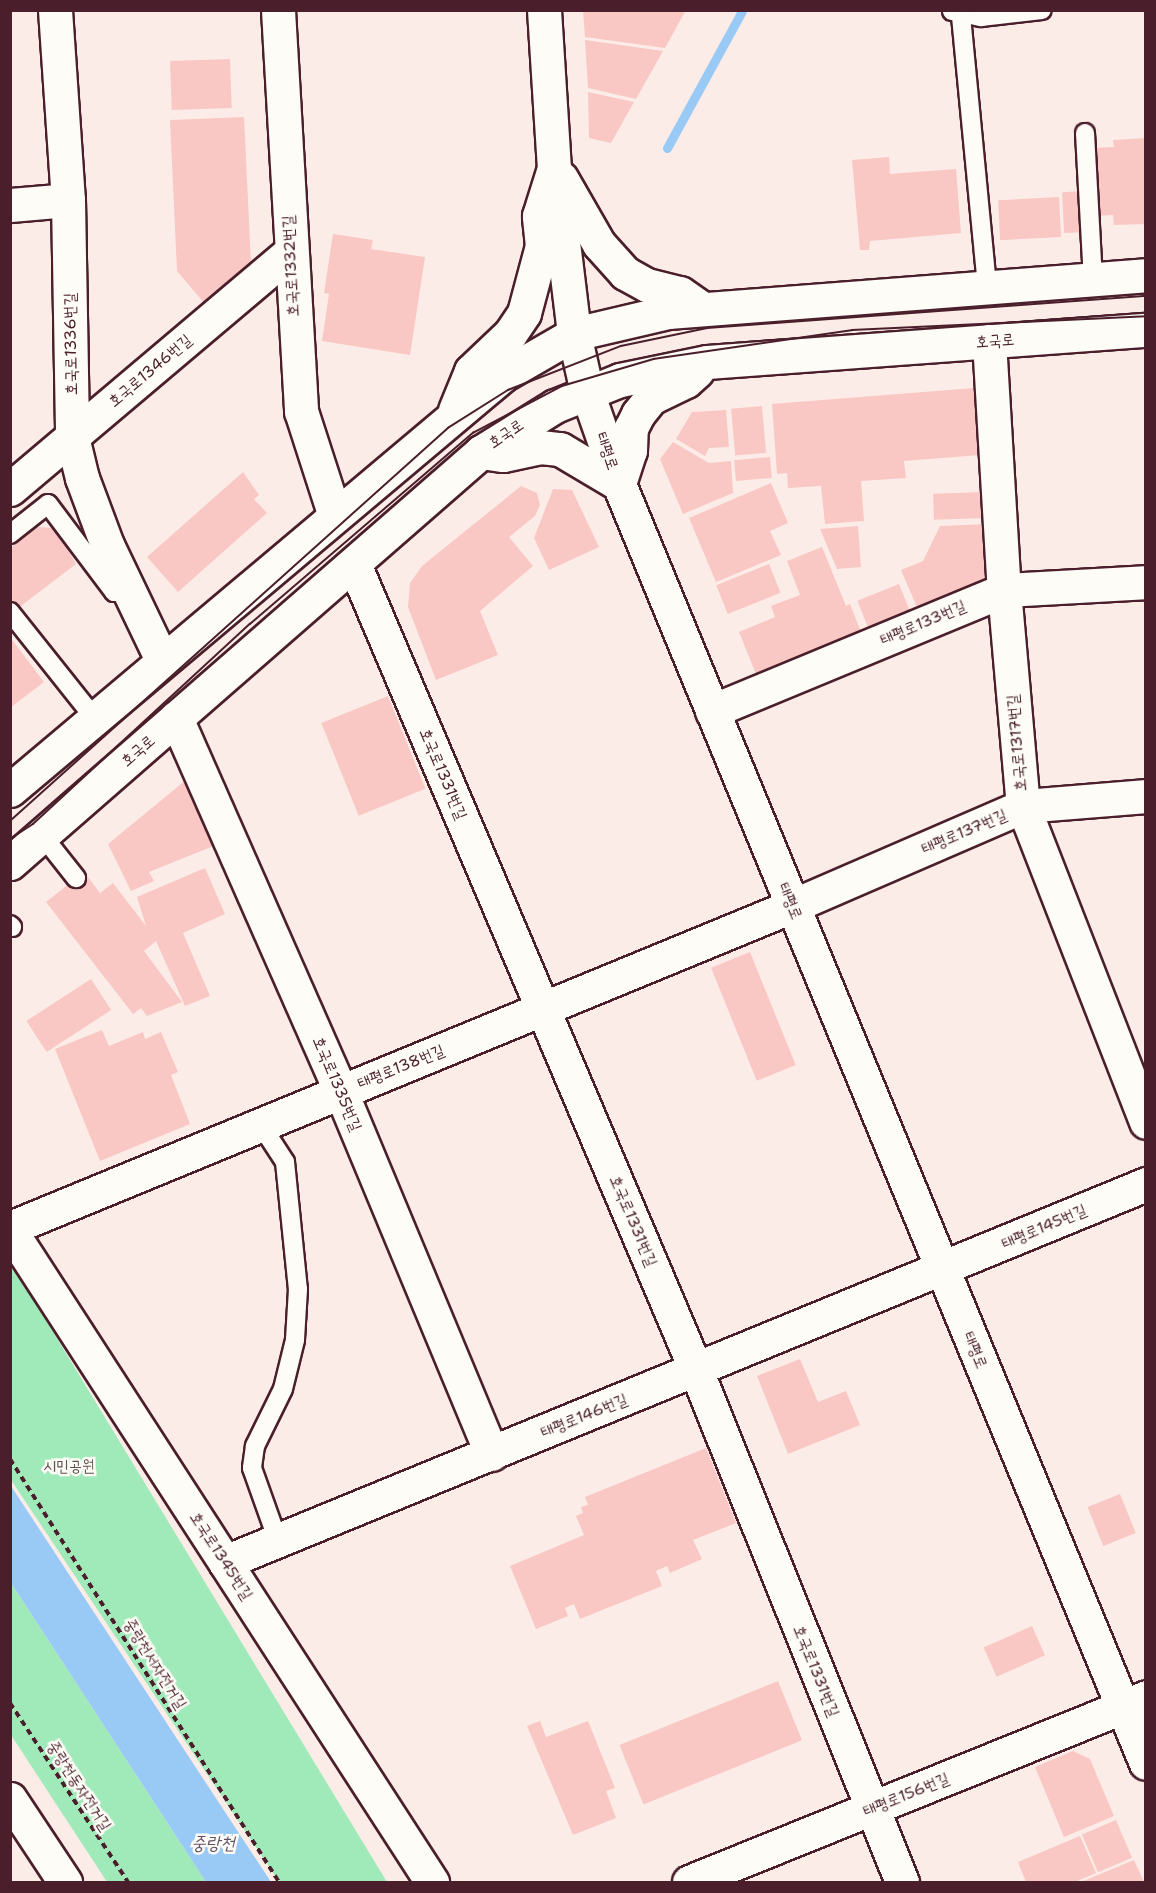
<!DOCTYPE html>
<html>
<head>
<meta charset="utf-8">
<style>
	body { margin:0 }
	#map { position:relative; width:1156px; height:1893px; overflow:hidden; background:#fcece8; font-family:"Shantell Sans","Poor Story",sans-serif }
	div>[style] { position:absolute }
	.green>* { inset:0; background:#a0eab9 }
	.water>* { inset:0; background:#99c9f5 }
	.stream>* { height:9px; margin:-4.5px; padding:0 4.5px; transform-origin:4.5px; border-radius:4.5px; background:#99c9f5 }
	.building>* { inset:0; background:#f9c8c4; transform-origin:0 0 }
	.path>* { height:4px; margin-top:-2px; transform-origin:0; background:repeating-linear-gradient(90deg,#4a1f2b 0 6px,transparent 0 10.5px) }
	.roads { filter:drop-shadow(2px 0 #4a1f2b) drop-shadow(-2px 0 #4a1f2b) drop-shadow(0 2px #4a1f2b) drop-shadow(0 -2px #4a1f2b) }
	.service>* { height:18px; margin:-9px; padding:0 9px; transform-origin:9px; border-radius:9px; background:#fdfcf7 }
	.minor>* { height:33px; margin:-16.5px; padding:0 16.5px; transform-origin:16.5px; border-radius:16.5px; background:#fdfcf7 }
	.tertiary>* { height:33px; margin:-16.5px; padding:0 16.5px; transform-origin:16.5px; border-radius:16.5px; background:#fdfcf7 }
	.tram>* { height:1.5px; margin:-0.75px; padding:0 0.75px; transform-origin:0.75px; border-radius:0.75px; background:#4a1f2b }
	span { translate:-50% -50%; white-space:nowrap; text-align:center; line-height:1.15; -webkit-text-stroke:5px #fdfcf7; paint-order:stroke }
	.street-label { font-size:16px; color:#4a1f2b }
	.park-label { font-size:16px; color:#60524e }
	.water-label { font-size:18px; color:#625268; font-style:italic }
	.frame { position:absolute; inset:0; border:12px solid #4a1f2b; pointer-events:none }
</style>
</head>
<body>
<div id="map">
	<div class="green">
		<i style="clip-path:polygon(10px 1261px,387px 1882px,279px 1882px,11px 1480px)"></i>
		<i style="clip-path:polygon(11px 1583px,206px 1882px,107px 1882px,11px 1735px)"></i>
	</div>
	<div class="water">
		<i style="clip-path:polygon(10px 1486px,11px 1486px,271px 1882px,206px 1882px,11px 1583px)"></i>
	</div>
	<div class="stream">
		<i style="left:667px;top:148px;width:156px;rotate:-61.3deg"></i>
	</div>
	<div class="building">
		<i style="clip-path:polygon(583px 10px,686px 10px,665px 48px,585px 37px)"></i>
		<i style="clip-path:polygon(585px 40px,663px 51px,636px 99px,588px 88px)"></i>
		<i style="left:230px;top:59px;width:49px;height:60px;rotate:88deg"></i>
		<i style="clip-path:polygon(588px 92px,634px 102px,611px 143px,589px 138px)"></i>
		<i style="clip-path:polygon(244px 117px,251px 263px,205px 304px,177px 271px,170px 120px)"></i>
		<i style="clip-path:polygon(1146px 138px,1146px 224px,1114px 225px,1113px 215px,1095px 216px,1091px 148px,1114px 147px,1113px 140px)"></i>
		<i style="clip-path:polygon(889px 157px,890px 174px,956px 169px,961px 233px,870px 241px,869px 250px,860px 250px,852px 160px)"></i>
		<i style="left:1084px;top:191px;width:41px;height:22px;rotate:87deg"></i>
		<i style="left:1059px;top:197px;width:40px;height:61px;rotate:87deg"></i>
		<i style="clip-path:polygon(333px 234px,373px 240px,371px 249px,425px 257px,410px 355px,322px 341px,329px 294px,324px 293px)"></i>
		<i style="clip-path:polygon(974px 388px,980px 455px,904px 461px,906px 478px,861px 481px,864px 521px,825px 524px,821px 486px,788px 488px,787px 473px,777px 474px,772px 404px)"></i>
		<i style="left:762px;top:406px;width:47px;height:31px;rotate:85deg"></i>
		<i style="clip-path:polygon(726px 410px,729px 447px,709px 448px,705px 456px,676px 439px,692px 412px)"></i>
		<i style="clip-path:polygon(673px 442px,709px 463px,731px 461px,733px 493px,683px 514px,660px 459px)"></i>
		<i style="left:770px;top:457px;width:21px;height:36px;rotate:85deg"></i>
		<i style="clip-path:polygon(243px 472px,259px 495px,254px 499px,267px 513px,178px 592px,147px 557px)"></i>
		<i style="clip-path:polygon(771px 483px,788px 523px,770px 531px,781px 555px,716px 582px,689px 518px)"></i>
		<i style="clip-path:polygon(521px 486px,537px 493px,540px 505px,535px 516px,509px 537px,533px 566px,480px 611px,498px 655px,436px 680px,408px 607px,410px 583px,422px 566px)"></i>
		<i style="clip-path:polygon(553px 489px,572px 490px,599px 547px,549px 570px,534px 538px)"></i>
		<i style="left:985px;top:492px;width:26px;height:52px;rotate:88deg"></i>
		<i style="clip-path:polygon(988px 524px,991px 582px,919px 612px,901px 570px,923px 561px,940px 526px)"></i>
		<i style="clip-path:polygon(858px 526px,861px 567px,837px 569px,820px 529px)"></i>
		<i style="clip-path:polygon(37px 527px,55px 528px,76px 564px,17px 609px,10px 601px,10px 548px)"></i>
		<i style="clip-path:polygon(822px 547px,846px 606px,850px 604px,863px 637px,758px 679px,739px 632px,775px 617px,771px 606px,800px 595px,787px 561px)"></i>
		<i style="left:769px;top:564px;width:31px;height:57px;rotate:68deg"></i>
		<i style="left:899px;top:584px;width:31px;height:45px;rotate:68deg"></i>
		<i style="clip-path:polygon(10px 637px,44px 682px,10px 708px)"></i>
		<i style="left:388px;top:696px;width:100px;height:72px;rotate:68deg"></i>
		<i style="clip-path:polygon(192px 775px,221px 843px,149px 872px,154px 881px,131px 891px,108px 844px)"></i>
		<i style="clip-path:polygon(205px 868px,225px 914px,183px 933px,210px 996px,185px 1006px,156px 941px,144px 951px,182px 1002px,147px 1016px,141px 1008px,133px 1014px,46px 902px,84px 872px,100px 893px,113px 883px,146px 926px,137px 897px)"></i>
		<i style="left:750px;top:952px;width:122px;height:42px;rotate:68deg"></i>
		<i style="left:91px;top:979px;width:37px;height:77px;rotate:57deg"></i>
		<i style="clip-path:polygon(102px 1030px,109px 1046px,143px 1032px,145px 1039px,161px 1032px,178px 1072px,171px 1075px,190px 1124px,100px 1161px,55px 1049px)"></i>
		<i style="clip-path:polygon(800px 1359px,818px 1402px,846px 1391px,860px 1425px,788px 1454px,757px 1376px)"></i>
		<i style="clip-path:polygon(706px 1448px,736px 1523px,693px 1540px,702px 1559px,670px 1573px,667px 1566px,656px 1571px,662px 1586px,580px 1619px,574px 1604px,565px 1608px,568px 1616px,536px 1629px,510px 1566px,584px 1535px,576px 1516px,583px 1513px,581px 1507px,588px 1505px,585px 1497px)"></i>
		<i style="left:1120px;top:1494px;width:42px;height:35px;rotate:68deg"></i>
		<i style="left:1032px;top:1626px;width:32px;height:53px;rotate:66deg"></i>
		<i style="left:778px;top:1681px;width:64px;height:171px;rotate:68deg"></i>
		<i style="clip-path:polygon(540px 1721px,546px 1737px,588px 1721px,615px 1788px,606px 1791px,616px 1818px,573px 1835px,527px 1726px)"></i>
		<i style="clip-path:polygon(1073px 1751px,1090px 1759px,1114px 1816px,1064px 1837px,1035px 1767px)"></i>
		<i style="left:1116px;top:1820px;width:41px;height:37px;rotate:67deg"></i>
		<i style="clip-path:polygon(1080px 1836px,1096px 1873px,1075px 1882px,1026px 1882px,1018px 1862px)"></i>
		<i style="clip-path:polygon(1134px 1860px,1144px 1882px,1081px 1882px)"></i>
	</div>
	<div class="path">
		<i style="left:10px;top:1459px;width:501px;rotate:57.55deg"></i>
		<i style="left:10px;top:1703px;width:214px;rotate:56.6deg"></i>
	</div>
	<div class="roads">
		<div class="service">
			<i style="left:952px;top:11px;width:30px;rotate:12deg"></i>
			<i style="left:981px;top:17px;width:61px;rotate:-6.5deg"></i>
			<i style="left:961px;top:16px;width:272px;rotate:84.5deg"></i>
			<i style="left:1085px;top:133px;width:146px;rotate:86.9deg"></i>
			<i style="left:10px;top:534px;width:48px;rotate:-38.3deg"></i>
			<i style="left:48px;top:504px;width:110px;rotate:53.1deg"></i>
			<i style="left:114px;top:592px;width:11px;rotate:-15deg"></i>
			<i style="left:10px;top:612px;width:137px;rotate:51.5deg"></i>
			<i style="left:42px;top:835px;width:55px;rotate:51.7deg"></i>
			<i style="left:10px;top:925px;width:3px;rotate:45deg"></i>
			<i style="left:261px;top:1125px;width:44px;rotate:57deg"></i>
			<i style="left:285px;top:1162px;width:128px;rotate:84.2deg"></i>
			<i style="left:298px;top:1289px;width:51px;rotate:93.4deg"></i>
			<i style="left:295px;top:1340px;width:50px;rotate:103.8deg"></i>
			<i style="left:283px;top:1389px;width:64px;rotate:116.2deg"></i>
			<i style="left:255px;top:1446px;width:22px;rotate:98deg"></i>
			<i style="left:252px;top:1468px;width:77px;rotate:70.4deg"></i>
		</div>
		<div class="minor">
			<i style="left:55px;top:10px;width:190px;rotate:86.1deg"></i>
			<i style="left:68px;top:200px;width:237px;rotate:89deg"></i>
			<i style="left:72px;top:437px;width:42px;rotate:76.3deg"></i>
			<i style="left:82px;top:478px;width:72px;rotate:69.5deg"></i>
			<i style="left:107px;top:545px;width:127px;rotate:64.4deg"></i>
			<i style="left:278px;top:10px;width:402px;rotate:86.7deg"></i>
			<i style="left:301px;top:411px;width:110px;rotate:72.1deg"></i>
			<i style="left:544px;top:10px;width:158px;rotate:86.4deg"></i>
			<i style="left:554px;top:168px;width:167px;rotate:83.1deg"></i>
			<i style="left:574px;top:334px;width:59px;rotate:77.4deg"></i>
			<i style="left:587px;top:392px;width:97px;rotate:70.8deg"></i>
			<i style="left:619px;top:484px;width:1383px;rotate:67.61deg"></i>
			<i style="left:561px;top:178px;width:76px;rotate:60.1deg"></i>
			<i style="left:599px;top:244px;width:39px;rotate:48deg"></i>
			<i style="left:625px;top:273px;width:25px;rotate:29deg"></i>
			<i style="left:647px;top:285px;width:34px;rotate:14deg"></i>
			<i style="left:680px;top:293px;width:28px;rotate:35deg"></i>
			<i style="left:10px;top:205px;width:58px;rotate:-4.9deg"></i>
			<i style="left:989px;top:341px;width:249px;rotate:86.6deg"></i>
			<i style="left:1004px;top:590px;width:217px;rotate:85deg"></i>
			<i style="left:1023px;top:806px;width:339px;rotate:68.7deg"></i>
			<i style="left:481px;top:452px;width:22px;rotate:8deg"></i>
			<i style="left:503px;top:455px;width:38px;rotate:-12deg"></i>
			<i style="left:540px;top:447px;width:20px;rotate:6deg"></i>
			<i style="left:560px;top:449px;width:69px;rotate:30.7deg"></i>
			<i style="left:10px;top:489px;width:367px;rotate:-40.2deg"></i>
			<i style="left:354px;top:564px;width:876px;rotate:67.01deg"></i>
			<i style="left:696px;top:1370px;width:552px;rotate:68.08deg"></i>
			<i style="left:712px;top:711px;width:316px;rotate:-22.5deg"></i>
			<i style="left:1004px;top:590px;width:142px;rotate:-3.2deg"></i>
			<i style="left:176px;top:718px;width:409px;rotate:66.2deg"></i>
			<i style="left:341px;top:1092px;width:392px;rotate:67.4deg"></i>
			<i style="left:10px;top:1228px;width:846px;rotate:-22.38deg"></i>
			<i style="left:792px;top:906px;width:252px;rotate:-23.4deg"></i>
			<i style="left:1023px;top:806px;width:123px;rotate:-4.6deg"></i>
			<i style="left:10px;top:1230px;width:777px;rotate:57.09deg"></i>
			<i style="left:225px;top:1562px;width:996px;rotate:-22.31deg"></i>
			<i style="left:10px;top:1799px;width:100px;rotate:56.5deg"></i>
			<i style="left:689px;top:1882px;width:493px;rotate:-22deg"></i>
		</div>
		<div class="tertiary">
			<i style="left:455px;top:410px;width:42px;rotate:-67.7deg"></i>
			<i style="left:471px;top:371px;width:54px;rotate:-43.5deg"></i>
			<i style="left:510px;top:334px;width:25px;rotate:-56deg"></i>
			<i style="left:524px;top:313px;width:69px;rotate:-75deg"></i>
			<i style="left:542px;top:246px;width:30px;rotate:-96deg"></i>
			<i style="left:539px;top:216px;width:50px;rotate:-72.6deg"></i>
			<i style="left:619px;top:484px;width:35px;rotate:-72deg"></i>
			<i style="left:630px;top:451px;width:23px;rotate:-88deg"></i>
			<i style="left:631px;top:428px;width:16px;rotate:-63deg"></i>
			<i style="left:638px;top:414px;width:21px;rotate:-51deg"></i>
			<i style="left:651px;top:398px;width:39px;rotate:-26deg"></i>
			<i style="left:686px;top:381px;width:15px;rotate:-42deg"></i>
			<i style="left:10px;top:790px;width:644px;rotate:-40.09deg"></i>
			<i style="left:503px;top:375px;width:82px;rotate:-30deg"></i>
			<i style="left:574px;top:334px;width:97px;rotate:-13.2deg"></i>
			<i style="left:668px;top:312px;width:479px;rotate:-4.4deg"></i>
			<i style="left:10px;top:863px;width:625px;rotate:-41.11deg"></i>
			<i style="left:481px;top:452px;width:87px;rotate:-31.9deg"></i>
			<i style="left:555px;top:406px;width:70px;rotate:-21.8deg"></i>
			<i style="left:620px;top:380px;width:89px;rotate:-11.7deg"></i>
			<i style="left:707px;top:362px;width:440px;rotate:-4.2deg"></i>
		</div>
	</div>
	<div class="tram">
		<i style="left:10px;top:821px;width:588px;rotate:-41.9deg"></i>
		<i style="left:448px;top:428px;width:71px;rotate:-32.3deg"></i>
		<i style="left:508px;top:390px;width:121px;rotate:-21.3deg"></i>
		<i style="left:621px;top:346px;width:89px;rotate:-11.7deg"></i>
		<i style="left:708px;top:328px;width:439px;rotate:-4.2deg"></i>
		<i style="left:10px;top:839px;width:27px;rotate:-33deg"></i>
		<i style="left:33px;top:824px;width:295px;rotate:-42.7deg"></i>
		<i style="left:250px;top:624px;width:294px;rotate:-40.6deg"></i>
		<i style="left:473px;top:433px;width:101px;rotate:-27.8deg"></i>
		<i style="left:562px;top:386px;width:96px;rotate:-16.4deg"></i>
		<i style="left:654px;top:359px;width:200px;rotate:-8.3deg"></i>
		<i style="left:852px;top:330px;width:294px;rotate:-2.7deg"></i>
	</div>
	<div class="street-label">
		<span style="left:291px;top:266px;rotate:-93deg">호국로1332번길</span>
		<span style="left:995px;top:341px;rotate:-4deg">호국로</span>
		<span style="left:71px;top:344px;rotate:-91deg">호국로1336번길</span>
		<span style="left:150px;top:371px;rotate:-40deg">호국로1346번길</span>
		<span style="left:506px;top:434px;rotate:-34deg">호국로</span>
		<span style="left:607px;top:451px;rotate:71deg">태평로</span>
		<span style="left:923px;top:623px;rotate:-23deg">태평로133번길</span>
		<span style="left:1017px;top:743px;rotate:-95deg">호국로1317번길</span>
		<span style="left:138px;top:751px;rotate:-41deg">호국로</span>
		<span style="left:443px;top:774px;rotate:67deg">호국로1331번길</span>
		<span style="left:964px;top:832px;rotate:-23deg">태평로137번길</span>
		<span style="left:790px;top:901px;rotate:68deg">태평로</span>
		<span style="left:401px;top:1067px;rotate:-22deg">태평로138번길</span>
		<span style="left:337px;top:1084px;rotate:67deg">호국로1335번길</span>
		<span style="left:633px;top:1221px;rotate:67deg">호국로1331번길</span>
		<span style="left:1044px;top:1227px;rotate:-23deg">태평로145번길</span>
		<span style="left:975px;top:1350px;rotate:68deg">태평로</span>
		<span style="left:584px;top:1416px;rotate:-22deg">태평로146번길</span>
		<span style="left:221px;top:1556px;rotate:57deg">호국로1345번길</span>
		<span style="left:155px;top:1664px;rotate:58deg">중랑천서자전거길</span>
		<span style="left:816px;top:1671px;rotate:68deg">호국로1331번길</span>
		<span style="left:79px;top:1786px;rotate:57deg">중랑천동자전거길</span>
		<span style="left:906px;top:1795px;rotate:-22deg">태평로156번길</span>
	</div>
	<div class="park-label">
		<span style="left:69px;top:1466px">시민공원</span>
	</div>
	<div class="water-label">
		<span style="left:213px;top:1843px">중랑천</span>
	</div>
	<div class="frame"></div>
</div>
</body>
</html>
